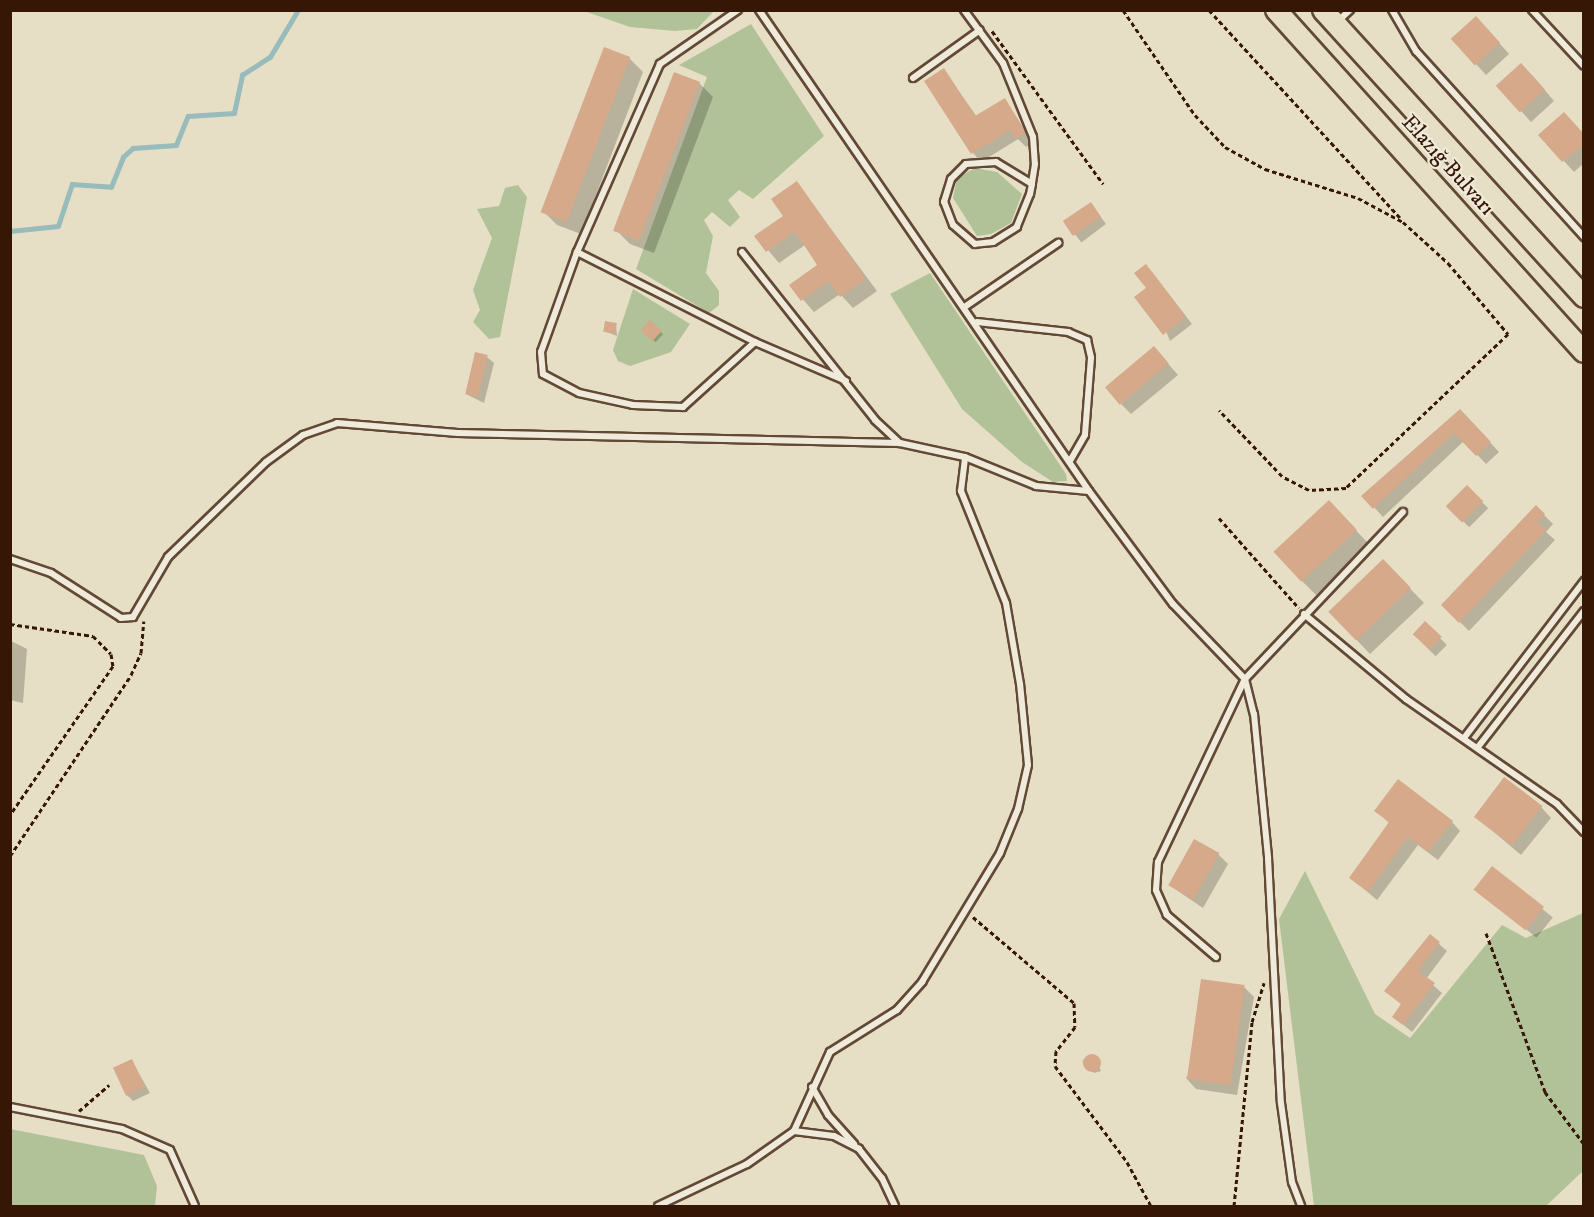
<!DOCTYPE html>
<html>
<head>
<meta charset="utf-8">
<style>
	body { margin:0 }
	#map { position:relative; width:1594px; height:1217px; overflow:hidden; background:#e6dfc5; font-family:"IM FELL DW Pica",serif }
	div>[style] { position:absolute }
	.green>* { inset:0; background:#b1c298 }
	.shadow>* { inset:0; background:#0003; transform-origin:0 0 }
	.stream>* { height:4.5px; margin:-2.25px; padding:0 2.25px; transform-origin:2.25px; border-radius:2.25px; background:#98bbbb }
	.building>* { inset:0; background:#d5a989; transform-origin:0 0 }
	.round { border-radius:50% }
	.path>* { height:3px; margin-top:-1.5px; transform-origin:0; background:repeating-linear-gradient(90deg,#361706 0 4.5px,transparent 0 7.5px) }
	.roads { filter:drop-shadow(2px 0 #624936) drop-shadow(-2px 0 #624936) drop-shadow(0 2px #624936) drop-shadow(0 -2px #624936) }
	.lane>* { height:6px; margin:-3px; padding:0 3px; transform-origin:3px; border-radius:3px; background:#efead9 }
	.primary>* { height:20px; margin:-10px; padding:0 10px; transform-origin:10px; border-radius:10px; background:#e6dfc5 }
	span { translate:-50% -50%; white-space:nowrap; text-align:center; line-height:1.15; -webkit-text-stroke:4.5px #efead9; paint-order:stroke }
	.street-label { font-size:22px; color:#361706 }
	.frame { position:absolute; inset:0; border:12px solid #361706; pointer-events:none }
</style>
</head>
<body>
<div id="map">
	<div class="green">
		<i style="clip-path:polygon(584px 11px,714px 11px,697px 29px,675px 31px,630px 27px)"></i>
		<i style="clip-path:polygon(751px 24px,824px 136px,753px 199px,739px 190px,728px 200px,740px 217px,730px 227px,712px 212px,704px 220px,713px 236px,706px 273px,719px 291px,719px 305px,709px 313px,636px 269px,707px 77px,679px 65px)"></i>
		<i style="clip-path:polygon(975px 168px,997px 172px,1022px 194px,1011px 223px,991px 234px,977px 236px,953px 198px,957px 178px)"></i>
		<i style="clip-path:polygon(518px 185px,527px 197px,511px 280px,500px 337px,489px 339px,473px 322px,480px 310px,473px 290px,492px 238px,477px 209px,499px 206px,505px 188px)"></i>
		<i style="clip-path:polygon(930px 273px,1066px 474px,1067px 481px,1053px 482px,1022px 462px,962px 409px,890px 294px)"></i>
		<i style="clip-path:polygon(633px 289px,690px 324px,671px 352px,630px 366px,618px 361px,613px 350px)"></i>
		<i style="clip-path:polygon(1305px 871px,1375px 1014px,1410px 1038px,1502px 925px,1526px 938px,1583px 913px,1583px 1171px,1546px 1206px,1314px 1206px,1279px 919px)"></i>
		<i style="clip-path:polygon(10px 1129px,144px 1155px,157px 1186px,155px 1206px,11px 1206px)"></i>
	</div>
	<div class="shadow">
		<i style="clip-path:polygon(1486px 28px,1509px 54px,1486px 75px,1453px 39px)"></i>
		<i style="clip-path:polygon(629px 58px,643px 72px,581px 234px,557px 225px,543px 211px)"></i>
		<i style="clip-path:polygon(944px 70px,977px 117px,1005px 100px,1033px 142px,1026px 147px,1018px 139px,981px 162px,973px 153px)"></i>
		<i style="clip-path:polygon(1532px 75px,1554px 101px,1531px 122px,1498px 85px)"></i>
		<i style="clip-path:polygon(699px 83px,713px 97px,654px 253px,630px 244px,616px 230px)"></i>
		<i style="clip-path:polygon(1540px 135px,1584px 135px,1584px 163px,1574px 172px)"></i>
		<i style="clip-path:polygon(797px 183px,877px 291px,853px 308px,840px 294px,814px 312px,791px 286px,819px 265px,805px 245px,779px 263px,756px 236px,785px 216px)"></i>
		<i style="left:1091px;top:204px;width:25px;height:31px;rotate:53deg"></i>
		<i style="clip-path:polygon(1152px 272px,1192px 324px,1170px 341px,1148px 288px)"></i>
		<i style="left:650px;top:322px;width:18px;height:11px;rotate:43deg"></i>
		<i style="clip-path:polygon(616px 325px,617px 336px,604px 331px)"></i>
		<i style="clip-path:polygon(487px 357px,494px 363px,484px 403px,466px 394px)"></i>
		<i style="clip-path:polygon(1164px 359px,1178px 375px,1131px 414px,1121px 404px)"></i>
		<i style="clip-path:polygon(1469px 420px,1499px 452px,1486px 464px,1464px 441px,1383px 517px,1364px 496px)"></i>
		<i style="left:1467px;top:487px;width:30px;height:27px;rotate:45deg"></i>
		<i style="clip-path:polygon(1536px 507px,1553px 524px,1546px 532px,1555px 540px,1469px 631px,1443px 605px)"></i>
		<i style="clip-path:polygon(1342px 516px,1369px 544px,1316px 595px,1302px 581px)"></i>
		<i style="clip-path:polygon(1397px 575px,1424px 603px,1370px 654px,1329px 611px)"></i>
		<i style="left:1425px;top:623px;width:31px;height:16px;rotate:45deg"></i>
		<i style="clip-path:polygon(11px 641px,27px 649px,23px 703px,10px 700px)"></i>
		<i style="clip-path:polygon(1541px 807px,1551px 818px,1521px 855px,1475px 816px)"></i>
		<i style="clip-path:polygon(1376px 810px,1452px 822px,1460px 831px,1438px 860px,1418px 845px,1377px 900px,1350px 877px,1390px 824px)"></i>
		<i style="clip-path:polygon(1218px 854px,1228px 864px,1203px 908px,1169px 885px)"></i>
		<i style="left:1493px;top:869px;width:77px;height:26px;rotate:39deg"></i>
		<i style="clip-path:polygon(1430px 936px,1447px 951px,1426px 979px,1442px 993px,1412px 1032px,1394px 1017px,1402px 1005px,1386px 991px)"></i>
		<i style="clip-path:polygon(1244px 987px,1254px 997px,1237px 1095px,1196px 1089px,1186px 1078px)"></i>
		<i style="clip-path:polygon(1095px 1057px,1101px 1071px,1094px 1073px,1082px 1061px)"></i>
		<i style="clip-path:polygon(132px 1061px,150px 1093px,133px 1101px,127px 1095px)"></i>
	</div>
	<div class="stream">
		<i style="left:10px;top:231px;width:48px;rotate:-5.9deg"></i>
		<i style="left:58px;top:226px;width:44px;rotate:-71.6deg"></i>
		<i style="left:72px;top:184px;width:39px;rotate:4deg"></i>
		<i style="left:111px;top:187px;width:32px;rotate:-68deg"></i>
		<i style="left:123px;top:157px;width:13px;rotate:-42deg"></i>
		<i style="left:133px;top:148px;width:43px;rotate:-4deg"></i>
		<i style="left:176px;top:145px;width:31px;rotate:-68deg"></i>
		<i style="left:188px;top:116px;width:46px;rotate:-3.7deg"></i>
		<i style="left:234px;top:113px;width:39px;rotate:-78deg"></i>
		<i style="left:242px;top:75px;width:33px;rotate:-33deg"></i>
		<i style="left:270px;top:57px;width:55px;rotate:-59.2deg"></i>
	</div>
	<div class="building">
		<i style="left:1476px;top:16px;width:36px;height:34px;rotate:48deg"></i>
		<i style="left:604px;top:47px;width:28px;height:177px;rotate:21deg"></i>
		<i style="left:1521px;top:63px;width:36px;height:34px;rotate:48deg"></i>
		<i style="clip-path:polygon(944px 68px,975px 116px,1005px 98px,1026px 133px,1016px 139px,1010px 130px,971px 154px,924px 81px)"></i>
		<i style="left:674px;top:72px;width:28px;height:170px;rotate:21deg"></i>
		<i style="clip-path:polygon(1564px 112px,1584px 134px,1584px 144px,1562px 162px,1538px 135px)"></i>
		<i style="clip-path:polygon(797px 181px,866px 279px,840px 297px,829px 281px,801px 301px,789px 285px,817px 265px,806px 248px,794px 232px,766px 252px,754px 236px,783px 216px,771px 199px)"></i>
		<i style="left:1091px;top:202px;width:18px;height:34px;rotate:56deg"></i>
		<i style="clip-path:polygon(1146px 264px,1186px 317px,1163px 335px,1134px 297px,1146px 288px,1134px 273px)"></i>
		<i style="left:650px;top:320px;width:16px;height:14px;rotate:43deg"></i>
		<i style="left:605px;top:321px;width:12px;height:11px;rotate:9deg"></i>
		<i style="left:1154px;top:346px;width:23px;height:64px;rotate:50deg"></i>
		<i style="left:475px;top:352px;width:13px;height:43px;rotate:13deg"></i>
		<i style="clip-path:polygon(1460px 409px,1491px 442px,1476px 456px,1454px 433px,1373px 509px,1361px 496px)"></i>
		<i style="left:1467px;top:485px;width:23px;height:30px;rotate:45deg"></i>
		<i style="left:1329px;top:500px;width:41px;height:76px;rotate:47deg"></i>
		<i style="clip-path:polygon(1536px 505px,1545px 514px,1537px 522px,1546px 530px,1459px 623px,1441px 605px)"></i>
		<i style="left:1383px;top:559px;width:40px;height:76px;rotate:46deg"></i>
		<i style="left:1425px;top:621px;width:23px;height:18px;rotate:43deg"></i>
		<i style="left:1504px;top:777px;width:48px;height:50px;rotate:37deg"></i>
		<i style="clip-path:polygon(1398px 779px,1453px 821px,1428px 852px,1408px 837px,1368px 892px,1349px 878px,1389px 822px,1374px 811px)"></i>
		<i style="left:1194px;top:839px;width:29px;height:53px;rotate:29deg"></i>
		<i style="left:1492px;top:866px;width:66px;height:30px;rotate:38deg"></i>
		<i style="clip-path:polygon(1430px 934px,1440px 942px,1418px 971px,1435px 983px,1403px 1025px,1392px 1017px,1401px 1004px,1384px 991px)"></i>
		<i style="left:1201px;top:979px;width:44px;height:101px;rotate:8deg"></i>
		<i class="round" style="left:1083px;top:1054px;width:18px;height:18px"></i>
		<i style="left:132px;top:1059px;width:31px;height:21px;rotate:65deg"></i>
	</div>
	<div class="path">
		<i style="left:1123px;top:10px;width:127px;rotate:55.6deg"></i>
		<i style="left:1195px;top:115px;width:44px;rotate:46.8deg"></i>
		<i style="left:1225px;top:147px;width:46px;rotate:28.8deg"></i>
		<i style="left:1265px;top:169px;width:97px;rotate:17.3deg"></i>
		<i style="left:1358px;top:198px;width:51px;rotate:28.1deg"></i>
		<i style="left:1403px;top:222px;width:61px;rotate:42.3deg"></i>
		<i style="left:1448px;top:263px;width:93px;rotate:49.8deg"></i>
		<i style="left:1508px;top:334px;width:224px;rotate:136.5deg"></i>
		<i style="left:1346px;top:488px;width:37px;rotate:177deg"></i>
		<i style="left:1309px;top:490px;width:30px;rotate:-153deg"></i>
		<i style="left:1282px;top:476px;width:91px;rotate:-133.7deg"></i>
		<i style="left:1209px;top:10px;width:282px;rotate:47.4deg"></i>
		<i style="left:992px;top:31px;width:189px;rotate:54deg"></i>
		<i style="left:1219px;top:518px;width:120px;rotate:48.4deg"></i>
		<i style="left:10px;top:624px;width:84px;rotate:8.2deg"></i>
		<i style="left:93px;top:636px;width:25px;rotate:45deg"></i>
		<i style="left:111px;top:654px;width:12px;rotate:81deg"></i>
		<i style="left:113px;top:666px;width:181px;rotate:124.7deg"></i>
		<i style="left:10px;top:856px;width:218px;rotate:-56.2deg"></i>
		<i style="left:131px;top:675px;width:24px;rotate:-66deg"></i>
		<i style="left:141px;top:653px;width:32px;rotate:-85deg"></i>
		<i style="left:973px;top:917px;width:133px;rotate:40.4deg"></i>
		<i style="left:1074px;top:1003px;width:24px;rotate:88deg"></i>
		<i style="left:1075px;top:1027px;width:31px;rotate:128deg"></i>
		<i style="left:1056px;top:1051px;width:15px;rotate:94deg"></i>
		<i style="left:1055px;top:1066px;width:120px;rotate:53.1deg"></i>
		<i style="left:1127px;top:1162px;width:50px;rotate:61.4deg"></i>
		<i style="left:1486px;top:933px;width:170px;rotate:69.6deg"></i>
		<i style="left:1545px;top:1092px;width:65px;rotate:53.1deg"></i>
		<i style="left:79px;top:1111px;width:40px;rotate:-41deg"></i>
		<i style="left:1234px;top:1206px;width:185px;rotate:-84.4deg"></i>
		<i style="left:1252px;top:1022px;width:41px;rotate:-72.9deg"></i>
	</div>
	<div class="roads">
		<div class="lane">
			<i style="left:738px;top:10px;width:95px;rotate:145.3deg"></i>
			<i style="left:660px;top:64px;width:206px;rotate:113.8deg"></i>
			<i style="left:577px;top:252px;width:106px;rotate:109.8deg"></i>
			<i style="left:541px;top:352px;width:22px;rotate:85deg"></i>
			<i style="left:543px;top:374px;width:41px;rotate:27.8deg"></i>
			<i style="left:579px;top:393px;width:55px;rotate:12.5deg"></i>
			<i style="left:633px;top:405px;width:50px;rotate:2.3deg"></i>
			<i style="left:683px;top:407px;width:97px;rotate:-42.1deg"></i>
			<i style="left:759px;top:10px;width:583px;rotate:55.55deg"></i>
			<i style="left:1089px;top:491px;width:141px;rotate:53.4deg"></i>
			<i style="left:1173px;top:604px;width:104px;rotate:46.2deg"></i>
			<i style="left:1245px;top:679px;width:36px;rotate:76deg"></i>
			<i style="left:1254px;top:714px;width:145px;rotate:84.4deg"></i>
			<i style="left:1268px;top:858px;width:245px;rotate:87deg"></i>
			<i style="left:1281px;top:1103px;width:80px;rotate:82.1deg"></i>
			<i style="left:1292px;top:1182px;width:26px;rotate:69deg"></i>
			<i style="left:964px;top:10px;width:66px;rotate:53.7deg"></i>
			<i style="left:1003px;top:63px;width:80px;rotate:67.9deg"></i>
			<i style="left:1033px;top:137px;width:27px;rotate:86deg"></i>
			<i style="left:1035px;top:164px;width:20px;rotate:99deg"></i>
			<i style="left:1032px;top:184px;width:10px;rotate:101deg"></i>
			<i style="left:1030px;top:194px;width:35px;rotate:112deg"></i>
			<i style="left:1017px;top:227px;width:28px;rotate:148deg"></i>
			<i style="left:993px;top:242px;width:18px;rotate:174deg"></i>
			<i style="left:975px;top:244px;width:29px;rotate:-139deg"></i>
			<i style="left:953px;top:225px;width:25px;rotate:-111deg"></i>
			<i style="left:944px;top:202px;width:24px;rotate:-73deg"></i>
			<i style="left:951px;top:179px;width:21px;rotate:-45deg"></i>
			<i style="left:966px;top:164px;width:30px;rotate:-4deg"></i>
			<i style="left:996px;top:162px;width:42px;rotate:31.4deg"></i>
			<i style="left:1392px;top:10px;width:48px;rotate:59.7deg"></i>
			<i style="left:1416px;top:51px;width:251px;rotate:47.9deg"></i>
			<i style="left:1532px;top:10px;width:76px;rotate:47.1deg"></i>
			<i style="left:1337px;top:22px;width:18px;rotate:-43deg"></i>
			<i style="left:913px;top:78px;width:82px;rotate:-35.6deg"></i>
			<i style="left:577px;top:252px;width:199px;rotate:26.8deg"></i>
			<i style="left:755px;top:342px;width:99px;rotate:23.2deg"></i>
			<i style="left:742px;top:252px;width:214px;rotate:51.6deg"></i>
			<i style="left:875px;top:420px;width:34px;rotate:43deg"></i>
			<i style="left:966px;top:306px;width:112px;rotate:-34.4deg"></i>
			<i style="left:977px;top:322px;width:92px;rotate:6.3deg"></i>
			<i style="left:1068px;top:332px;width:21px;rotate:23deg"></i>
			<i style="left:1087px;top:340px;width:18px;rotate:77deg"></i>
			<i style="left:1091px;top:358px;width:77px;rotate:94.5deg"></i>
			<i style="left:1085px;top:435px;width:28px;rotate:120deg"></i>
			<i style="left:10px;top:559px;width:43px;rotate:18.9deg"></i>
			<i style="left:51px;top:573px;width:83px;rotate:32.7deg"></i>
			<i style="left:121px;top:618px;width:12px;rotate:-5deg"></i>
			<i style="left:133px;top:617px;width:69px;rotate:-59.7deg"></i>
			<i style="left:168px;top:557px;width:136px;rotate:-44.1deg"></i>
			<i style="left:266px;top:462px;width:46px;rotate:-36.1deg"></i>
			<i style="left:303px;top:435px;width:36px;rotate:-19deg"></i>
			<i style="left:337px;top:423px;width:121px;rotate:4.7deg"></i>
			<i style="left:458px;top:433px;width:442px;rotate:1.3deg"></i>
			<i style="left:900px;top:443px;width:66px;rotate:12.2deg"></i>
			<i style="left:965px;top:457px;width:77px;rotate:22.2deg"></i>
			<i style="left:1036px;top:486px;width:53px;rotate:5.4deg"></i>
			<i style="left:1304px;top:614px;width:133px;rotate:39.8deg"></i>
			<i style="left:1406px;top:699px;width:184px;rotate:34.8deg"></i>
			<i style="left:1557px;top:804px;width:39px;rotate:46deg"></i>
			<i style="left:1464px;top:738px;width:198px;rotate:-52.6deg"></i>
			<i style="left:1478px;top:747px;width:172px;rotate:-52.1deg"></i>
			<i style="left:1216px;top:957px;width:65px;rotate:-139.4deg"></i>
			<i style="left:1167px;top:915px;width:27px;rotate:-114deg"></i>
			<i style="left:1156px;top:890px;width:28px;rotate:-86deg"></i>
			<i style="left:1158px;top:862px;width:203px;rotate:-64.6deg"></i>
			<i style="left:1245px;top:679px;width:230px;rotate:-46.6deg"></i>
			<i style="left:812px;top:1087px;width:32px;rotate:60deg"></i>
			<i style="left:828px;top:1115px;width:39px;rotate:48deg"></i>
			<i style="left:10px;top:1107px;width:114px;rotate:11.1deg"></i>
			<i style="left:122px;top:1129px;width:52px;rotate:23.6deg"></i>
			<i style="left:170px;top:1150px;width:61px;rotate:65.9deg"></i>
			<i style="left:794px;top:1131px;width:40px;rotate:7.1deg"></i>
			<i style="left:834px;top:1136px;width:28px;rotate:27deg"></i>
			<i style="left:859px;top:1149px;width:37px;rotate:52deg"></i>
			<i style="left:882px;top:1178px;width:31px;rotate:65deg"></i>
			<i style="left:658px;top:1206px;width:98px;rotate:-25.3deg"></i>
			<i style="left:747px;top:1164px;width:57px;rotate:-35.1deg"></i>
			<i style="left:794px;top:1131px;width:87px;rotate:-65.5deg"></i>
			<i style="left:830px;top:1052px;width:79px;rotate:-32.1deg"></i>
			<i style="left:897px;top:1010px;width:38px;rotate:-48deg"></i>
			<i style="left:922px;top:982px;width:151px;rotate:-58.8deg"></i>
			<i style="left:1000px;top:853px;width:48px;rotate:-67.8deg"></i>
			<i style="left:1018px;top:809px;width:45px;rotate:-77.2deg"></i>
			<i style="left:1028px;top:765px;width:81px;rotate:-95.6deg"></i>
			<i style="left:1020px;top:684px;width:82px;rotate:-99.8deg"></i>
			<i style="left:1006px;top:603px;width:121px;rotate:-111.9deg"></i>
			<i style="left:961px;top:491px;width:34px;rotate:-83deg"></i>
		</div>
		<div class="primary">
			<i style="left:1276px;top:10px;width:460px;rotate:48deg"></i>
			<i style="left:1323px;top:10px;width:388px;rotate:47.7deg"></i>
		</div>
	</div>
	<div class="street-label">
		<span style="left:1448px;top:165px;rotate:48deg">Elazığ Bulvarı</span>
	</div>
	<div class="frame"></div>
</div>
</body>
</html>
